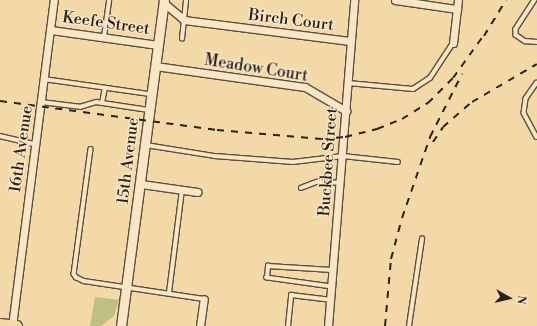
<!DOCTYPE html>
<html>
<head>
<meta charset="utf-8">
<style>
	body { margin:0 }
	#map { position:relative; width:537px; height:326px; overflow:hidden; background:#f4d9a8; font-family:"Libre Bodoni",serif }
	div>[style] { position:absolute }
	.green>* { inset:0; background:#c1be84 }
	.roads { filter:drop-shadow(1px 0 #5b4f3c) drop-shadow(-1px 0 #5b4f3c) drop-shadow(0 1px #5b4f3c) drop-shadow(0 -1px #5b4f3c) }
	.service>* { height:3.5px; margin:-1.75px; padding:0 1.75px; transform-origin:1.75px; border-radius:1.75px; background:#f8e6c6 }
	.minor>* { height:7px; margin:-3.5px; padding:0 3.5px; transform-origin:3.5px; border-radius:3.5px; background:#f8e6c6 }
	.secondary>* { height:9px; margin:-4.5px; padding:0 4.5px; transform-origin:4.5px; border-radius:4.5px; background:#f8e6c6 }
	.primary>* { height:10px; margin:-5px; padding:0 5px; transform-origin:5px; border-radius:5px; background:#f4d9a8 }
	.rail>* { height:2px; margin-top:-1px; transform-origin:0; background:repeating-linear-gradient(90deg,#282118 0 7px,transparent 0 14px) }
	span { translate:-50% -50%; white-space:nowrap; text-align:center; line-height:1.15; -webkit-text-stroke:3px #f8e6c6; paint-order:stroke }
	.street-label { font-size:16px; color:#282118 }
	.north { position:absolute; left:489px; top:278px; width:40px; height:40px; -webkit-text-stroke:3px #f8e6c6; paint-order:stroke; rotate:98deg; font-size:11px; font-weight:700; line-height:16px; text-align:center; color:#282118 }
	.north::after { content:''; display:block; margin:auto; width:14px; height:18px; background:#282118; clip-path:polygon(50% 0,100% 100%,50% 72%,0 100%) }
</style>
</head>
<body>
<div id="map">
	<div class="green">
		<i style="clip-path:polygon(95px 297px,119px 300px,114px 316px,101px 326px,90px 326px)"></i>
	</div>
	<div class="roads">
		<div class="service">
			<i style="left:535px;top:0;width:35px;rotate:123deg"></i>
			<i style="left:516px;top:29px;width:6px;rotate:90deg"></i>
			<i style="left:516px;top:35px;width:11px;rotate:34deg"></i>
			<i style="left:525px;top:41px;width:12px;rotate:5deg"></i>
			<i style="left:104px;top:37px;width:37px;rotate:-82deg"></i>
			<i style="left:182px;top:39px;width:39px;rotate:-84deg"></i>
			<i style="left:44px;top:79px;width:107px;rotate:8.1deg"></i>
			<i style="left:348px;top:83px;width:65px;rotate:5.3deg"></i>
			<i style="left:413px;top:89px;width:20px;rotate:-33deg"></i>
			<i style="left:430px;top:78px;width:42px;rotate:-56.7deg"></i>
			<i style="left:537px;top:83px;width:19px;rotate:125deg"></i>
			<i style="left:526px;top:99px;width:14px;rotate:98deg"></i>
			<i style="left:524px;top:113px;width:27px;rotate:62deg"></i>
			<i style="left:41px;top:102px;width:39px;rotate:7deg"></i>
			<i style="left:80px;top:107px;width:17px;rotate:-17deg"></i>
			<i style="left:96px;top:102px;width:53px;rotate:8.7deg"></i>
			<i style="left:102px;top:103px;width:15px;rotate:-79deg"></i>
			<i style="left:0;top:136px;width:37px;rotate:13deg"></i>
			<i style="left:146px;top:145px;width:70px;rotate:9.1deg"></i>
			<i style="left:215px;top:156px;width:78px;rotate:4.4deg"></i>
			<i style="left:293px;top:162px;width:50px;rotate:-6.8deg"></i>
			<i style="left:343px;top:156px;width:55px;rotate:6.2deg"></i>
			<i style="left:91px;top:149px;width:126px;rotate:97.7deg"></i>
			<i style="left:74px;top:274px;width:4px;rotate:56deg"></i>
			<i style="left:76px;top:277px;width:9px;rotate:27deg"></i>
			<i style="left:84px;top:281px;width:121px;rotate:8.5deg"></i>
			<i style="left:301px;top:188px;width:17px;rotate:-21deg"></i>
			<i style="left:317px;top:182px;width:23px;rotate:2deg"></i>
			<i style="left:332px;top:287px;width:66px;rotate:-172.1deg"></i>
			<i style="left:267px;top:278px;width:12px;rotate:-85deg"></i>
			<i style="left:268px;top:266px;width:64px;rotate:3.6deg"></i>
			<i style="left:169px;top:293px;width:104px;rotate:-82.8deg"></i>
			<i style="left:288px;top:326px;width:31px;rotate:-84deg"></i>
			<i style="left:291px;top:295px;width:39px;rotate:7deg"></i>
			<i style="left:409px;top:326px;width:88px;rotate:-81.5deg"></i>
		</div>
		<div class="minor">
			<i style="left:395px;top:0;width:63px;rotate:8.3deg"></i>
			<i style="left:164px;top:3px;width:26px;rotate:40deg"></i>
			<i style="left:184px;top:20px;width:167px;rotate:7.2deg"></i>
			<i style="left:51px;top:30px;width:108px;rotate:8deg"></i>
			<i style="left:453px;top:43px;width:43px;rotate:-83.4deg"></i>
			<i style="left:155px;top:66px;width:151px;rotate:8deg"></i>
			<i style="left:305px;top:87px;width:48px;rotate:30.3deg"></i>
			<i style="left:141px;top:184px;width:57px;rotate:8.1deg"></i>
			<i style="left:12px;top:326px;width:329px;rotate:-82.7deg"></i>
			<i style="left:200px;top:326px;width:27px;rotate:-82deg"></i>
			<i style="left:328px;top:326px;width:327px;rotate:-85.4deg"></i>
		</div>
		<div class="secondary">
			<i style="left:121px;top:326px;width:329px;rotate:-82.5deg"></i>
		</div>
		<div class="primary">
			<i style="left:0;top:324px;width:17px;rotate:7deg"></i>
		</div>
	</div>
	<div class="rail">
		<i style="left:484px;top:36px;width:42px;rotate:-58.6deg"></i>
		<i style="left:0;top:101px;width:219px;rotate:7.6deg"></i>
		<i style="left:217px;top:130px;width:105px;rotate:4.9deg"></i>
		<i style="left:322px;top:139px;width:23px;rotate:-5deg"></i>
		<i style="left:345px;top:137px;width:33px;rotate:-14deg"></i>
		<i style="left:377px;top:129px;width:27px;rotate:-22deg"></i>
		<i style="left:402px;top:119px;width:31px;rotate:-32deg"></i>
		<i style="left:428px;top:103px;width:35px;rotate:-45deg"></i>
		<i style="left:453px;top:78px;width:57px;rotate:-54.3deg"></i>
		<i style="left:433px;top:142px;width:18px;rotate:-56deg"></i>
		<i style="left:443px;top:127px;width:38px;rotate:-41deg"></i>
		<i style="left:472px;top:102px;width:75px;rotate:-30.3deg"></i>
		<i style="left:385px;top:326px;width:67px;rotate:-84.9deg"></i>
		<i style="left:391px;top:259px;width:42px;rotate:-75deg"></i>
		<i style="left:402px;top:218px;width:86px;rotate:-70.9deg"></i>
		<i style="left:430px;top:137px;width:71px;rotate:-63.1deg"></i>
	</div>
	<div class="street-label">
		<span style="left:291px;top:20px;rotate:7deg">Birch Court</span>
		<span style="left:106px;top:23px;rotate:8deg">Keefe Street</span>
		<span style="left:256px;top:68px;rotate:9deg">Meadow Court</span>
		<span style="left:21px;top:149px;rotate:-82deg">16th Avenue</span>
		<span style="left:128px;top:161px;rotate:-83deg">15th Avenue</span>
		<span style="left:328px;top:162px;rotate:-86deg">Buckbee Street</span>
	</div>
	<div class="north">N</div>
</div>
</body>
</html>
